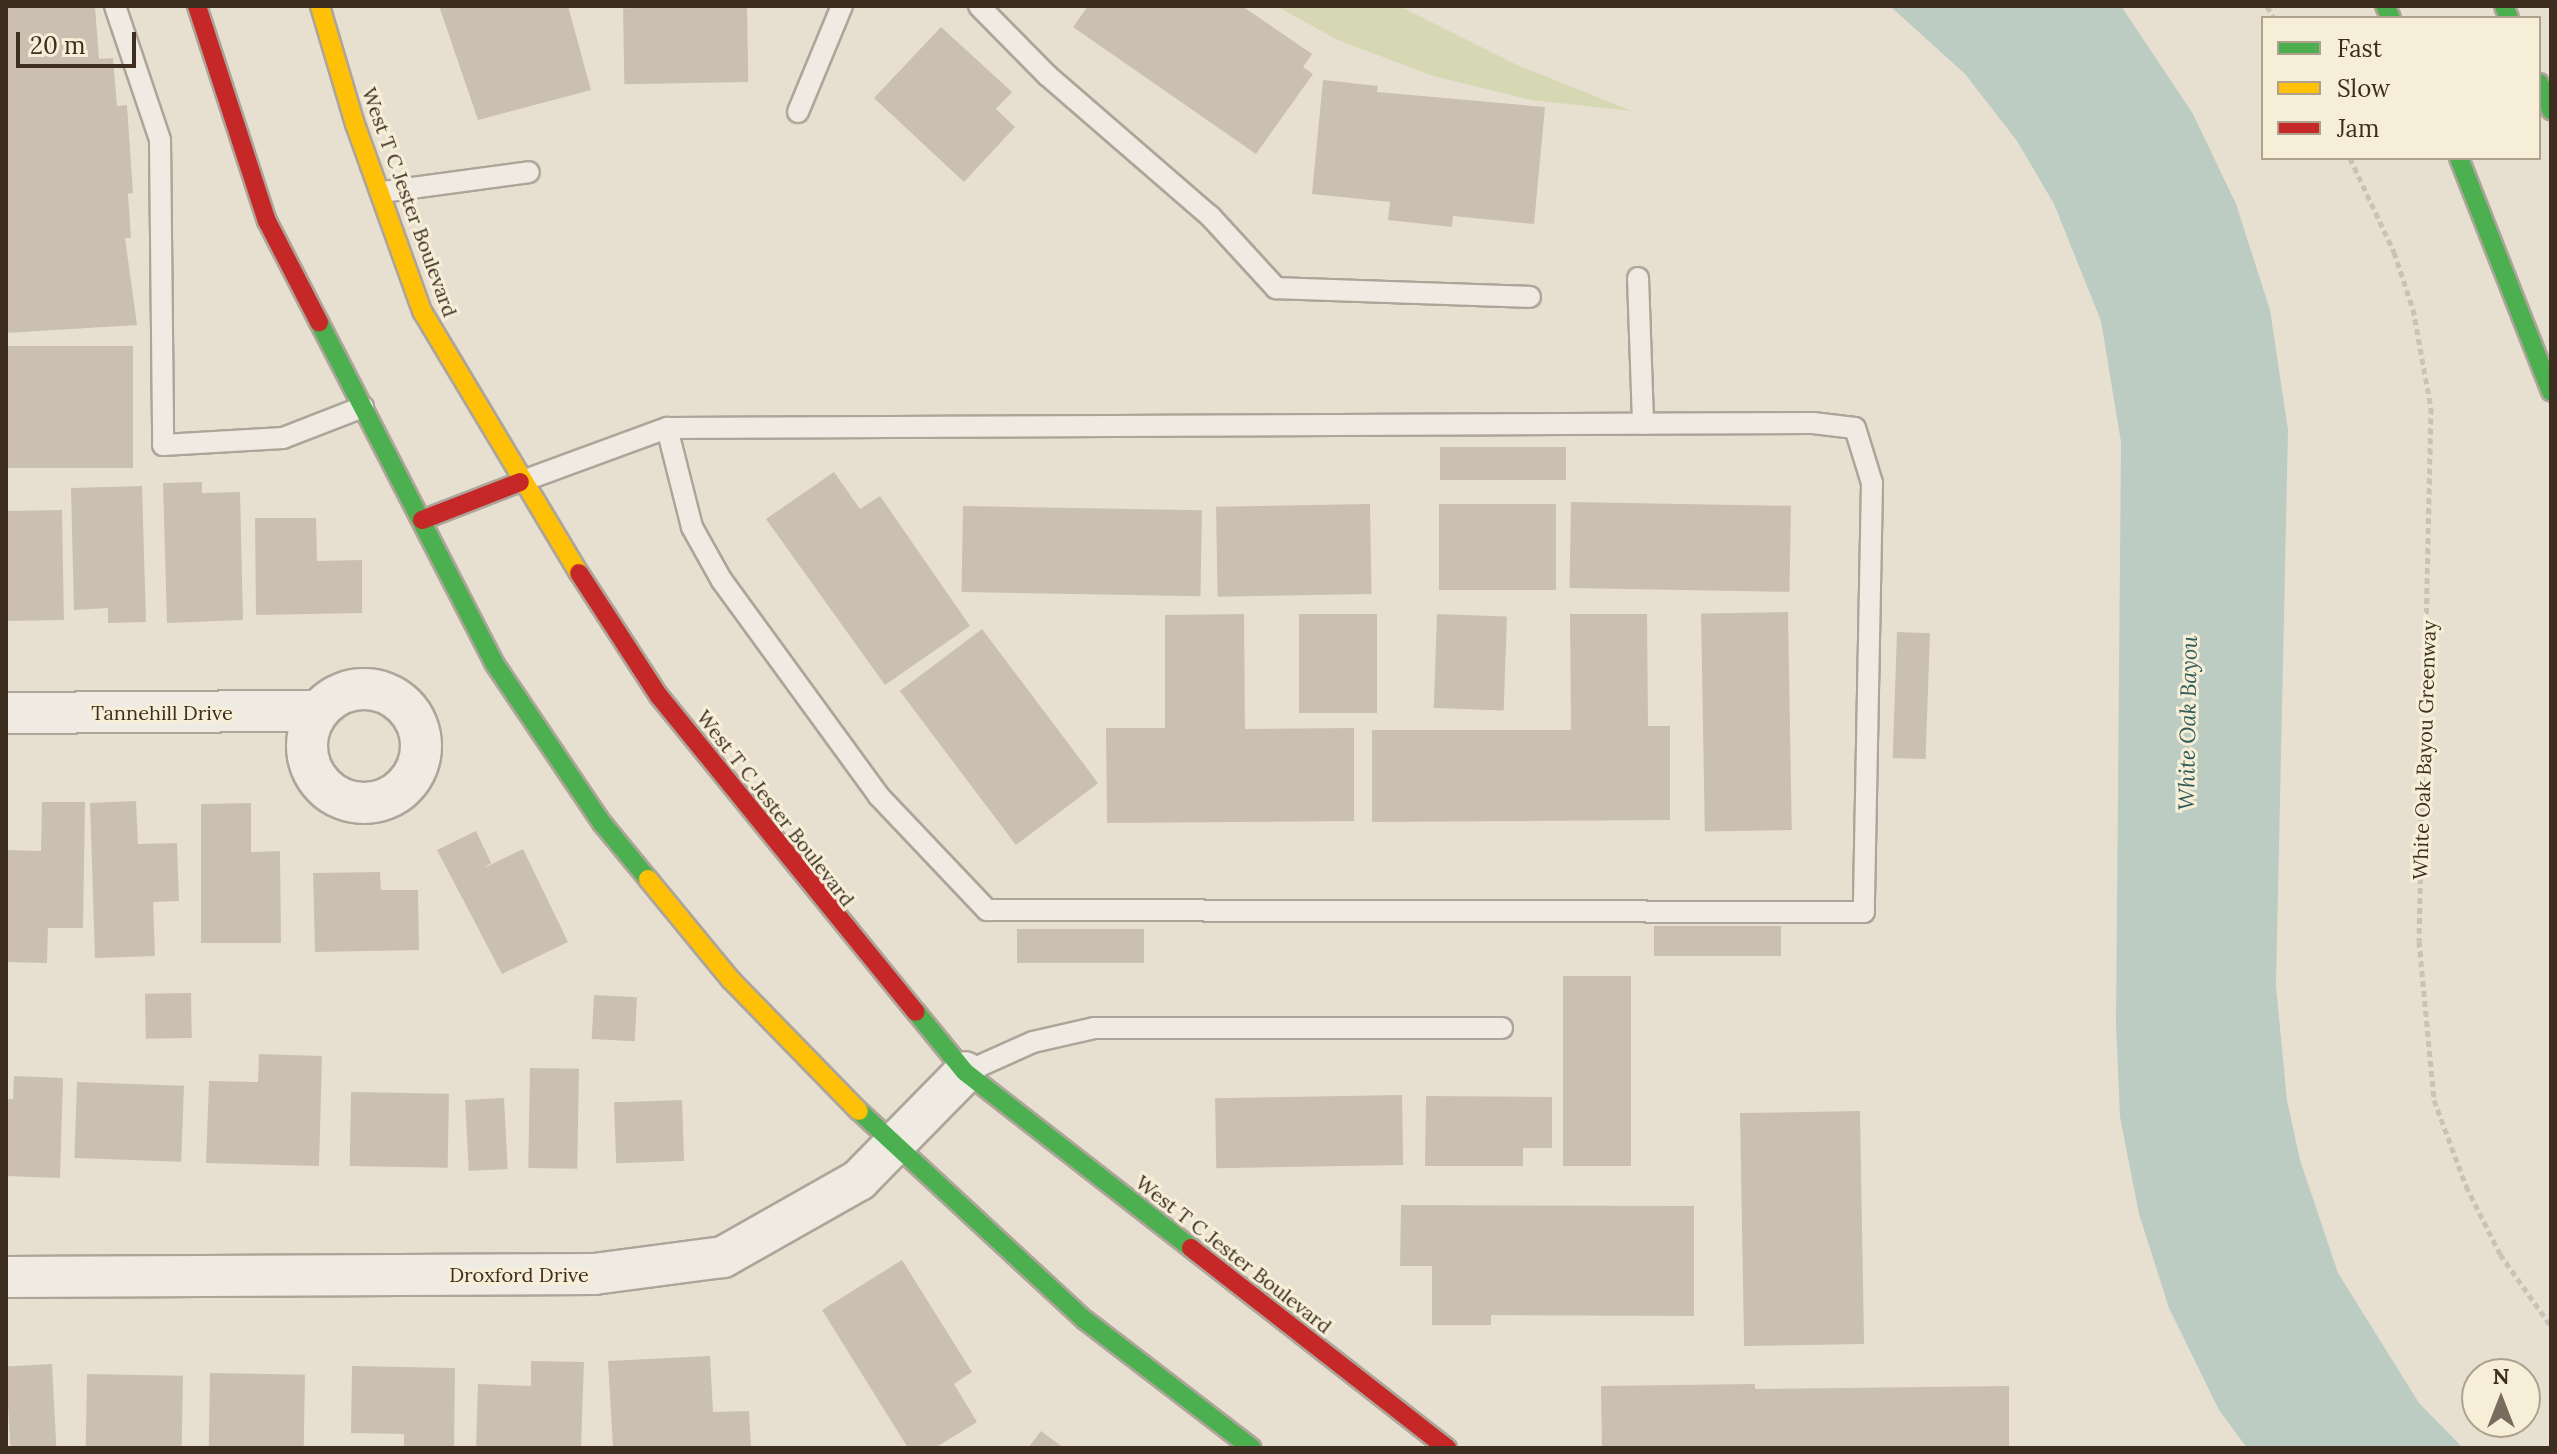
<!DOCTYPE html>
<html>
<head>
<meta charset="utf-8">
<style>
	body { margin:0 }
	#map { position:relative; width:2557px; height:1454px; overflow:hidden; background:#e7e0d1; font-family:Lora,serif }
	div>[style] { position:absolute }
	.green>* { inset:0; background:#d6d7b3 }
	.water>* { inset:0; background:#bcccc2 }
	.building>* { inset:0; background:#cbbfb2; transform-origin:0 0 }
	.path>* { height:5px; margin-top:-2.5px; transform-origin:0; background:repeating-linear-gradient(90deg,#c8c2b9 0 6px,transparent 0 10px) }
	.roads { filter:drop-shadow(2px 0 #ada599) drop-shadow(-2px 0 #ada599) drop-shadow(0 2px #ada599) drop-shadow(0 -2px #ada599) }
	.lane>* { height:20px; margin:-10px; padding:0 10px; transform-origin:10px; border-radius:10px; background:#efebe3 }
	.street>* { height:40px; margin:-20px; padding:0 20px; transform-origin:20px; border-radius:20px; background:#efebe3 }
	.street>.ring { margin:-20px; padding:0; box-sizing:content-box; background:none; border:40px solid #efebe3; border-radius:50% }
	.fast>* { height:18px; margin:-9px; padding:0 9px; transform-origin:9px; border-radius:9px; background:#4caf50 }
	.slow>* { height:18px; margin:-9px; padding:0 9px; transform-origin:9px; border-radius:9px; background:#ffc107 }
	.jam>* { height:18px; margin:-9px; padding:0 9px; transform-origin:9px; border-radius:9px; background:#c62828 }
	span { translate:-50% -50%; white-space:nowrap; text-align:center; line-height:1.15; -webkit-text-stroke:6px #f7eed8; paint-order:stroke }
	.street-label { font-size:20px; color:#3d2e20 }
	.water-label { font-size:22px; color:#2f5d5a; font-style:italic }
	.frame { position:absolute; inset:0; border:8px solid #3d2e20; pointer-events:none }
	.legend { position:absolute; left:2261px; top:16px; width:280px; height:144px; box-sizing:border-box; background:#f7eed8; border:2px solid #ada18e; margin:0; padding:10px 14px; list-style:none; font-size:24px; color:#3d2e20 }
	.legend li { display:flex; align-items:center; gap:16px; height:40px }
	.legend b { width:40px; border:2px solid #ada18e }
	.north { position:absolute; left:2461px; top:1358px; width:80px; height:80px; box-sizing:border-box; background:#f7eed8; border:2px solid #ada18e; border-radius:50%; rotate:0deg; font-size:22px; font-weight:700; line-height:32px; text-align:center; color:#3d2e20 }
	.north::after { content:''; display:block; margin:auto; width:28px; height:36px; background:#786c5e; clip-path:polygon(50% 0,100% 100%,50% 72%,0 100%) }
	.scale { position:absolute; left:16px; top:32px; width:120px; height:36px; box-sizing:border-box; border:4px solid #3d2e20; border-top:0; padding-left:10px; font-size:24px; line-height:28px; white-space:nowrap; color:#3d2e20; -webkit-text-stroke:6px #f7eed8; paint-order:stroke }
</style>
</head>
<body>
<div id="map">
	<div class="green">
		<i style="clip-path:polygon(1276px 6px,1399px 6px,1517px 65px,1632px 111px,1531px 100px,1433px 76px,1338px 40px)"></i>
	</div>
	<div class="water">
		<i style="clip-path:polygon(1890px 6px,2121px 6px,2193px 114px,2236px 204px,2270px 310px,2288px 430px,2276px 986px,2287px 1100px,2300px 1160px,2338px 1273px,2419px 1403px,2463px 1448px,2247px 1448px,2219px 1410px,2169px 1308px,2139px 1214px,2120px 1117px,2116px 1024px,2121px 442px,2101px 321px,2054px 204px,2017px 141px,1965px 74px)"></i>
	</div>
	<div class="building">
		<i style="clip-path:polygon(6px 6px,95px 6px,99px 59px,113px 58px,117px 106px,127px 105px,133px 193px,128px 194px,131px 238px,125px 238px,137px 325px,6px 333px)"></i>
		<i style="clip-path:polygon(439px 6px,568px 6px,591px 90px,478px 120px)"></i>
		<i style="left:747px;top:6px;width:76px;height:124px;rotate:89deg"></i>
		<i style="clip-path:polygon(1088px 6px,1242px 6px,1312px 54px,1303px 67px,1313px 74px,1256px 154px,1073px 27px)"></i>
		<i style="clip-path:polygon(941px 27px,1012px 92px,996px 109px,1015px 127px,964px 182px,874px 98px)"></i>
		<i style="clip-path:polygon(1323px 80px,1378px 86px,1377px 92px,1545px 107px,1534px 224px,1453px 216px,1452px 227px,1388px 220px,1390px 202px,1312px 194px)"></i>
		<i style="left:6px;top:346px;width:127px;height:122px"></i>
		<i style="left:1566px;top:447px;width:33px;height:126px;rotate:90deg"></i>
		<i style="clip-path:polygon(834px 472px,860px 509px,880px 496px,970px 626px,885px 685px,766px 519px)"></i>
		<i style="clip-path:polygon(202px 482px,202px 493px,240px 492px,243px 620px,167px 623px,163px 483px)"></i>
		<i style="clip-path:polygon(142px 486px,146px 622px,108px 623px,108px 608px,74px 610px,71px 488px)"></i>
		<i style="left:1571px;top:502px;width:220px;height:86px;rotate:1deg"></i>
		<i style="left:1370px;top:504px;width:90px;height:154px;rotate:89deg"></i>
		<i style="left:1439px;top:504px;width:117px;height:86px"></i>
		<i style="left:963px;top:506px;width:239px;height:86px;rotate:1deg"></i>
		<i style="left:62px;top:510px;width:110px;height:56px;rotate:89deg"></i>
		<i style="clip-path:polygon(255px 518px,316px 518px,317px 561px,362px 560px,362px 613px,256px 615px)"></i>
		<i style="left:1788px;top:612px;width:218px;height:87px;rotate:89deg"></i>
		<i style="clip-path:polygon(1244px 614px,1245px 729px,1354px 728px,1354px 821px,1107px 823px,1106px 728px,1165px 728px,1165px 615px)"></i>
		<i style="left:1299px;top:614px;width:78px;height:99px"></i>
		<i style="left:1437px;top:614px;width:70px;height:94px;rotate:2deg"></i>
		<i style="clip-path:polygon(1570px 614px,1647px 614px,1648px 726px,1670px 726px,1670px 820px,1372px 822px,1372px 730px,1571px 730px)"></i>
		<i style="left:982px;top:629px;width:193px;height:103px;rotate:53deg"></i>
		<i style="left:1897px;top:632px;width:33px;height:126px;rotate:2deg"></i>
		<i style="clip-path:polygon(136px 801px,138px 844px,177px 843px,179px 901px,153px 902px,155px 956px,95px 958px,90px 803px)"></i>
		<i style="clip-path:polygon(42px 802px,85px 802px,83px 928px,48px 928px,47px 963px,6px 962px,6px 850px,41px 851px)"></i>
		<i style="clip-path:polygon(251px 803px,251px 852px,280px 851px,281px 943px,201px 943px,201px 804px)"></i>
		<i style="clip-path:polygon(476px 831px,491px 863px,484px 868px,523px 849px,568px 942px,502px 974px,437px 850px)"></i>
		<i style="clip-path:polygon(380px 872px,381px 890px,418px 890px,419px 950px,315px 952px,313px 873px)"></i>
		<i style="left:1781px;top:926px;width:30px;height:127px;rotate:90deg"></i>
		<i style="left:1144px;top:929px;width:34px;height:127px;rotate:90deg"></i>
		<i style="left:1563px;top:976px;width:68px;height:190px"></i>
		<i style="left:191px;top:993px;width:45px;height:46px;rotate:89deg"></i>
		<i style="left:594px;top:995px;width:43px;height:44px;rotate:3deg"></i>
		<i style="clip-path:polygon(259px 1054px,322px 1056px,319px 1166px,206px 1163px,209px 1081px,258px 1082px)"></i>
		<i style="left:530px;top:1068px;width:49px;height:100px;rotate:1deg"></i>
		<i style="clip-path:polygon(14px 1076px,63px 1078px,60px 1178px,6px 1176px,6px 1099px,13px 1099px)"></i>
		<i style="left:77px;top:1082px;width:107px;height:76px;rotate:2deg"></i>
		<i style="left:351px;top:1092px;width:98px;height:74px;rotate:1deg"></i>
		<i style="left:1402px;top:1095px;width:70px;height:187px;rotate:89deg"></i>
		<i style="clip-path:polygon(1426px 1096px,1552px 1097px,1552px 1148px,1523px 1148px,1523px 1166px,1425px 1166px)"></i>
		<i style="left:504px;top:1098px;width:71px;height:39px;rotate:87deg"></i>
		<i style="left:682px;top:1100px;width:61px;height:68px;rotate:88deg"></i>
		<i style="left:1860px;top:1111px;width:233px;height:120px;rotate:89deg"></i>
		<i style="clip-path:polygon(1401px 1205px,1694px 1206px,1694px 1316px,1491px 1315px,1491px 1325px,1432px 1325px,1432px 1266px,1400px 1266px)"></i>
		<i style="clip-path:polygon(902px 1260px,972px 1372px,954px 1384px,977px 1422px,935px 1448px,908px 1448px,822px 1310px)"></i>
		<i style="clip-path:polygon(710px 1356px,713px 1412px,749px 1411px,751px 1448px,613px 1448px,608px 1361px)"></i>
		<i style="clip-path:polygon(531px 1361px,584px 1362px,581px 1448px,476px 1448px,478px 1384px,531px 1386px)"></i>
		<i style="left:52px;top:1364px;width:84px;height:46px;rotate:87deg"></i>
		<i style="clip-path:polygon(352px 1366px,455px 1368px,454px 1448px,404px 1448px,404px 1434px,351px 1433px)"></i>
		<i style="left:210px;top:1373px;width:95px;height:75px;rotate:1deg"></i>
		<i style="left:87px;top:1374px;width:96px;height:74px;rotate:1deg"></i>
		<i style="clip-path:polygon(1755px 1384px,1755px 1389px,2009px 1386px,2009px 1448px,1602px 1448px,1601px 1386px)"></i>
		<i style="clip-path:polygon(1041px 1431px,1064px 1448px,1028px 1448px)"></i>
	</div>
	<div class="path">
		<i style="left:2267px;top:6px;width:14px;rotate:60deg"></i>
		<i style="left:2350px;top:158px;width:104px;rotate:64.9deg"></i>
		<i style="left:2394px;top:252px;width:60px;rotate:71.6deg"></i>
		<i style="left:2413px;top:309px;width:101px;rotate:79.7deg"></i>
		<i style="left:2431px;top:408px;width:533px;rotate:91.29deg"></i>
		<i style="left:2419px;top:941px;width:160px;rotate:84.6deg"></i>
		<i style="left:2434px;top:1100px;width:92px;rotate:69.6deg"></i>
		<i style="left:2466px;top:1186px;width:76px;rotate:63.4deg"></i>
		<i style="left:2500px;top:1254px;width:88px;rotate:54.7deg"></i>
	</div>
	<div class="roads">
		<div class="lane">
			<i style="left:115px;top:6px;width:141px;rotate:71.4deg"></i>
			<i style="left:160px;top:140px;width:305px;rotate:89.4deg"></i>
			<i style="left:163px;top:445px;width:120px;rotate:-3.3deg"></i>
			<i style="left:283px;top:438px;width:86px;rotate:-21.2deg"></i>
			<i style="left:979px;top:6px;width:97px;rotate:45.4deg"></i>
			<i style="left:1047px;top:75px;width:216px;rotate:40.9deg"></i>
			<i style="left:1210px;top:216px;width:98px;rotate:47.5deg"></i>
			<i style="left:1276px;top:288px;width:254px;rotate:2deg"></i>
			<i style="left:798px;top:112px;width:115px;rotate:-67.5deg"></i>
			<i style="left:382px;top:192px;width:148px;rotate:-7.7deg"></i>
			<i style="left:1638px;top:278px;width:146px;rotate:88deg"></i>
			<i style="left:520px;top:482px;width:157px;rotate:-20.2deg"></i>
			<i style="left:667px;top:428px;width:1146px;rotate:-0.25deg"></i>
			<i style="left:1813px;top:423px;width:42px;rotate:6.8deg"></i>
			<i style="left:1855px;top:428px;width:58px;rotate:72.8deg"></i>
			<i style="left:1872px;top:483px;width:429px;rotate:91.1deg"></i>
			<i style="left:1864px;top:912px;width:877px;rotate:-179.87deg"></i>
			<i style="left:987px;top:910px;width:157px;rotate:-133.5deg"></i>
			<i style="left:879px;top:796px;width:266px;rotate:-126.1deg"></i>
			<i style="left:722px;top:581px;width:62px;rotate:-119.1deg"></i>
			<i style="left:692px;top:527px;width:102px;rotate:-104.2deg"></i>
			<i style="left:966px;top:1072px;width:73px;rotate:-24.1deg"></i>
			<i style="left:1033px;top:1042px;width:63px;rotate:-12.9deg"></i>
			<i style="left:1094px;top:1028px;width:408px"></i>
		</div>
		<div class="street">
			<i class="ring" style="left:307px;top:689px;width:74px;height:74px"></i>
			<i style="left:6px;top:713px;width:312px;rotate:-0.4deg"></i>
			<i style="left:6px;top:1277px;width:588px;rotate:-0.29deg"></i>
			<i style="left:594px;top:1274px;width:130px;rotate:-7.5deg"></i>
			<i style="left:723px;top:1257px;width:156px;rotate:-29.5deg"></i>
			<i style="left:859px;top:1180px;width:151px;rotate:-45.5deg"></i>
		</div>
		<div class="fast">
			<i style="left:2385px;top:6px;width:13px;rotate:63deg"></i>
			<i style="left:2504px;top:6px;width:13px;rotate:67deg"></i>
			<i style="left:2539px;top:83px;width:30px;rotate:66deg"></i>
			<i style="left:2459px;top:158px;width:251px;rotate:68.5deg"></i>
			<i style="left:319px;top:322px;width:383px;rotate:62.8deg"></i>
			<i style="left:494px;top:663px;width:193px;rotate:56deg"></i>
			<i style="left:602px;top:823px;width:72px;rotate:50.6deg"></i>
			<i style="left:916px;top:1012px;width:77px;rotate:50.8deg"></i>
			<i style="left:965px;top:1072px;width:286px;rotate:37.9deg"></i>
			<i style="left:859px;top:1111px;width:308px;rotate:42.8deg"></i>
			<i style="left:1085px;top:1320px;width:210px;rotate:37.5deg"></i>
		</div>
		<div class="slow">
			<i style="left:320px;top:6px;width:123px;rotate:73.5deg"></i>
			<i style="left:355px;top:124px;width:199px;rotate:70.3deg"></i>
			<i style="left:422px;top:311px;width:305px;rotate:59.1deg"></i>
			<i style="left:648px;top:879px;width:131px;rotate:50.6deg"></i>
			<i style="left:731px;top:980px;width:183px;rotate:45.7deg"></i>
		</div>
		<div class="jam">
			<i style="left:197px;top:6px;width:226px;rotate:72deg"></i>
			<i style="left:267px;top:221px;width:114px;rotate:62.8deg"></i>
			<i style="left:422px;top:520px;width:105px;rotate:-21.2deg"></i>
			<i style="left:579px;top:573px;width:147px;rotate:57deg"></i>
			<i style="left:659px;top:696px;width:407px;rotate:50.9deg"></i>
			<i style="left:1191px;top:1248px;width:325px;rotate:38deg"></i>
		</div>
	</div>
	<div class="street-label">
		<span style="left:410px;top:202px;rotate:70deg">West T C Jester Boulevard</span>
		<span style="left:162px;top:712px">Tannehill Drive</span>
		<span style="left:2424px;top:750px;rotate:-88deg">White Oak Bayou Greenway</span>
		<span style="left:776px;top:808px;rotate:52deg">West T C Jester Boulevard</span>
		<span style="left:1234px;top:1254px;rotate:38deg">West T C Jester Boulevard</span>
		<span style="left:519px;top:1274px">Droxford Drive</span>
	</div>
	<div class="water-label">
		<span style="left:2188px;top:723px;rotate:-89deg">White Oak Bayou</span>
	</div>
	<div class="frame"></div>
	<ul class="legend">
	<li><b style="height:10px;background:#4caf50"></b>Fast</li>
	<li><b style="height:10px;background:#ffc107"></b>Slow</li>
	<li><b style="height:10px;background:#c62828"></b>Jam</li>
	</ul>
	<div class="north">N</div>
	<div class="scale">20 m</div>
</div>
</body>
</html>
